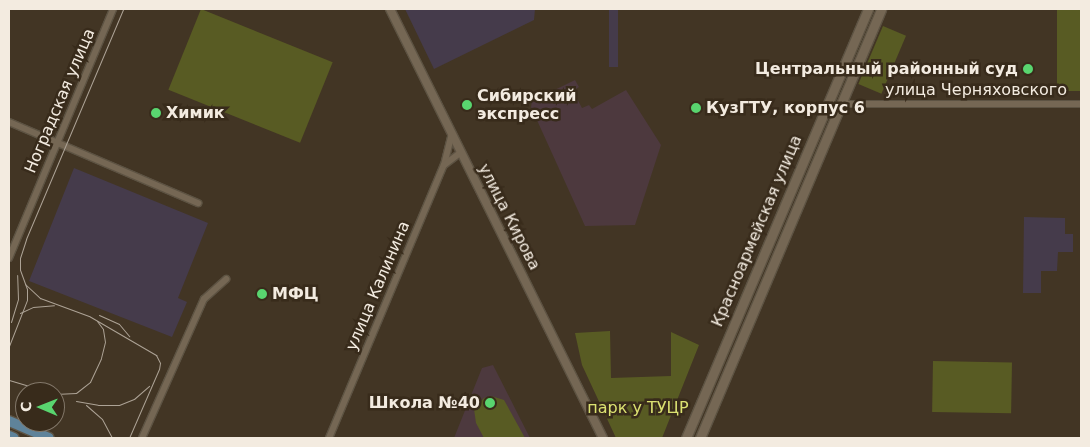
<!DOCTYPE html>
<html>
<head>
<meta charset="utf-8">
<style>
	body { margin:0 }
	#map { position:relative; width:1090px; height:447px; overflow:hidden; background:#423524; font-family:"DejaVu Sans",sans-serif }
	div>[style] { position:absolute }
	.industrial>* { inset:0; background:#453b4b; transform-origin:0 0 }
	.education>* { inset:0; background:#4d393e }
	.green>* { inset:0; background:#585b23; transform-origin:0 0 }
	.roads { filter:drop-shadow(1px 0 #5d5343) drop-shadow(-1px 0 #5d5343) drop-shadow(0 1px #5d5343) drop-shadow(0 -1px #5d5343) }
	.minor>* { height:6px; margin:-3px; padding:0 3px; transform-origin:3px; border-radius:3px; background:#756754 }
	.tertiary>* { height:8px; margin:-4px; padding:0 4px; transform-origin:4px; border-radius:4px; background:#756754 }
	.secondary>* { height:9px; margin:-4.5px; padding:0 4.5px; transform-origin:4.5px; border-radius:4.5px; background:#756754 }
	.primary>* { height:10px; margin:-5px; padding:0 5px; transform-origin:5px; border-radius:5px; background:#5f839a }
	.tram>* { height:1px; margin:-0.5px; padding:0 0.5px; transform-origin:0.5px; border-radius:0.5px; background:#ada396 }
	.dots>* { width:14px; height:14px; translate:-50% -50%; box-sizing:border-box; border:2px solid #382b1b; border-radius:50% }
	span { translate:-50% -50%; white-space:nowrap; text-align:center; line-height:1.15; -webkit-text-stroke:5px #382b1b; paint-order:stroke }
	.poi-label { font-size:16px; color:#f3ebe0; font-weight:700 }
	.right { translate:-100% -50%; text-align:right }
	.left { translate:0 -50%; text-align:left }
	.street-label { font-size:16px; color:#f3ebe0 }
	.park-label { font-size:16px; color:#dbe171 }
	.frame { position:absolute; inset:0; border:10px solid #f3ebe0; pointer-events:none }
	.north { position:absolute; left:15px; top:382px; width:50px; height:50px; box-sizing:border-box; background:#382b1b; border:1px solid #83786a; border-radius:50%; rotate:271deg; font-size:14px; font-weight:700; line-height:20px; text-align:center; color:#f3ebe0 }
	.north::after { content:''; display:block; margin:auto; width:18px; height:22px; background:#59d56f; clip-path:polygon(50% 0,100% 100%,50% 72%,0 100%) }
</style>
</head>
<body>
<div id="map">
	<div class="industrial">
		<i style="clip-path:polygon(405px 9px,535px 9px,534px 20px,434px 69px)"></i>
		<i style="left:609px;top:9px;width:9px;height:58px"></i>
		<i style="clip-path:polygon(74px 168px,208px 223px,178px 298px,187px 302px,172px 337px,29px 281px)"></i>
		<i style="clip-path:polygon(1024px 217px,1065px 218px,1065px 234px,1073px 234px,1073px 252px,1058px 252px,1057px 271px,1041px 271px,1041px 293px,1023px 293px)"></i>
	</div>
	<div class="education">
		<i style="clip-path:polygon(575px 80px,579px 87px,573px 91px,582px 108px,589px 105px,592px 109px,626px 90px,661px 145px,635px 225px,585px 226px,531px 107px,532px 101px)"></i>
		<i style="clip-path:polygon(493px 365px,530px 438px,454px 438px,482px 368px)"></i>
	</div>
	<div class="green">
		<i style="left:201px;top:9px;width:142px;height:87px;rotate:22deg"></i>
		<i style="left:1057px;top:9px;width:24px;height:82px"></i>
		<i style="left:883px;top:26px;width:25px;height:63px;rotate:23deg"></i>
		<i style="clip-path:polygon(610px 331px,611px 378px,671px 376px,671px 332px,699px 345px,662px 438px,616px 438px,582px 365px,575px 333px)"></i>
		<i style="left:933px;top:361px;width:79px;height:51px;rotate:1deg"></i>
		<i style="clip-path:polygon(491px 396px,504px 400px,525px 438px,484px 438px,476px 423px,474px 409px,484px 398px)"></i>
	</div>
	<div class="roads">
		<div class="minor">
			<i style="left:840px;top:104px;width:241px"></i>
			<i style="left:9px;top:122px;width:206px;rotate:23.2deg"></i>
			<i style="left:444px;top:165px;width:33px;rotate:-76deg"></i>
			<i style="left:9px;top:258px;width:270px;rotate:-67.3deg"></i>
			<i style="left:142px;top:438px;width:152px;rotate:-66deg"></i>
			<i style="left:204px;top:299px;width:30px;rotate:-42deg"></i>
			<i style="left:329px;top:438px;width:296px;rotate:-67.2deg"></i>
			<i style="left:444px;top:165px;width:21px;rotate:-37deg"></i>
		</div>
		<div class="tertiary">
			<i style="left:390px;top:9px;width:479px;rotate:63.6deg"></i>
		</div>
		<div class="secondary">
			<i style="left:686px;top:438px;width:466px;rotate:-67deg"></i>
			<i style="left:700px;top:438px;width:466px;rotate:-67.1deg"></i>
		</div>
		<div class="primary">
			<i style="left:9px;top:421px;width:43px;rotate:23deg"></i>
			<i style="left:9px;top:436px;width:5px;rotate:22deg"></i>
		</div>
	</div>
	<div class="tram">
		<i style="left:25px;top:284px;width:21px;rotate:43deg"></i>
		<i style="left:40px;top:298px;width:52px;rotate:20.2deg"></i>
		<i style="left:89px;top:316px;width:78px;rotate:30.2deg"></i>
		<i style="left:156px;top:355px;width:9px;rotate:63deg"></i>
		<i style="left:160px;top:363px;width:6px;rotate:99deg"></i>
		<i style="left:159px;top:369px;width:75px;rotate:113.5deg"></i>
		<i style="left:20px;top:313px;width:14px;rotate:-25deg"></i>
		<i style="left:33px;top:307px;width:21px;rotate:-5deg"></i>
		<i style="left:99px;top:315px;width:22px;rotate:24deg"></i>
		<i style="left:119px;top:324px;width:16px;rotate:50deg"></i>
		<i style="left:11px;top:322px;width:24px;rotate:-73deg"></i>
		<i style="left:18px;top:299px;width:24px;rotate:-92deg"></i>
		<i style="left:9px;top:346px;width:49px;rotate:-68.6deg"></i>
		<i style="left:27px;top:300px;width:11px;rotate:-90deg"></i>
		<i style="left:27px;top:289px;width:20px;rotate:-110deg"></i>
		<i style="left:20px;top:270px;width:12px;rotate:-90deg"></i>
		<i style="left:20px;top:258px;width:20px;rotate:-72deg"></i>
		<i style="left:26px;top:239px;width:250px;rotate:-67.1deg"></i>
		<i style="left:9px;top:380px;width:42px;rotate:16.7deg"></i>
		<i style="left:55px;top:394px;width:21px;rotate:-3deg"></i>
		<i style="left:76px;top:393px;width:18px;rotate:-38deg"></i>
		<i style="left:90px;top:382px;width:26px;rotate:-65deg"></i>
		<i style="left:101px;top:358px;width:16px;rotate:-76deg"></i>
		<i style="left:105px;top:342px;width:13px;rotate:-99deg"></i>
		<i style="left:103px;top:329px;width:10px;rotate:-127deg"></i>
		<i style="left:76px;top:401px;width:22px;rotate:10deg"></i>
		<i style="left:98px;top:405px;width:21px"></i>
		<i style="left:119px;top:405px;width:16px;rotate:-22deg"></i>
		<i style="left:134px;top:399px;width:20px;rotate:-41deg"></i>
		<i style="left:86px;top:405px;width:21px;rotate:41deg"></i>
		<i style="left:102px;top:419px;width:21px;rotate:62deg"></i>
	</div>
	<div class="dots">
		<i style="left:1028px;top:69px;background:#59d56f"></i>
		<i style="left:467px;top:105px;background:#59d56f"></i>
		<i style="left:696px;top:108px;background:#59d56f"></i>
		<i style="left:156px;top:113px;background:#59d56f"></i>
		<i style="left:262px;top:294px;background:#59d56f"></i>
		<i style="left:490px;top:403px;background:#59d56f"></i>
	</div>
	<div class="poi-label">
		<span class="right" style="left:1018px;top:69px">Центральный районный суд</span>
		<span class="left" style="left:477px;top:105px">Сибирский<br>экспресс</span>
		<span class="left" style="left:706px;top:108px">КузГТУ, корпус 6</span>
		<span class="left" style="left:166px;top:113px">Химик</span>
		<span class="left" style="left:272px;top:294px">МФЦ</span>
		<span class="right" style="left:480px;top:403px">Школа №40</span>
	</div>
	<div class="street-label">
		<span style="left:976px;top:90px">улица Черняховского</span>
		<span style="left:60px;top:101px;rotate:-67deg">Ноградская улица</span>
		<span style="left:509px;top:217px;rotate:63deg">улица Кирова</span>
		<span style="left:757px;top:231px;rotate:-67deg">Красноармейская улица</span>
		<span style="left:378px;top:286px;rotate:-67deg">улица Калинина</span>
	</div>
	<div class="park-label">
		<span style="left:638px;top:408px">парк у ТУЦР</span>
	</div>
	<div class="frame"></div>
	<div class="north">С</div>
</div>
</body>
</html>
